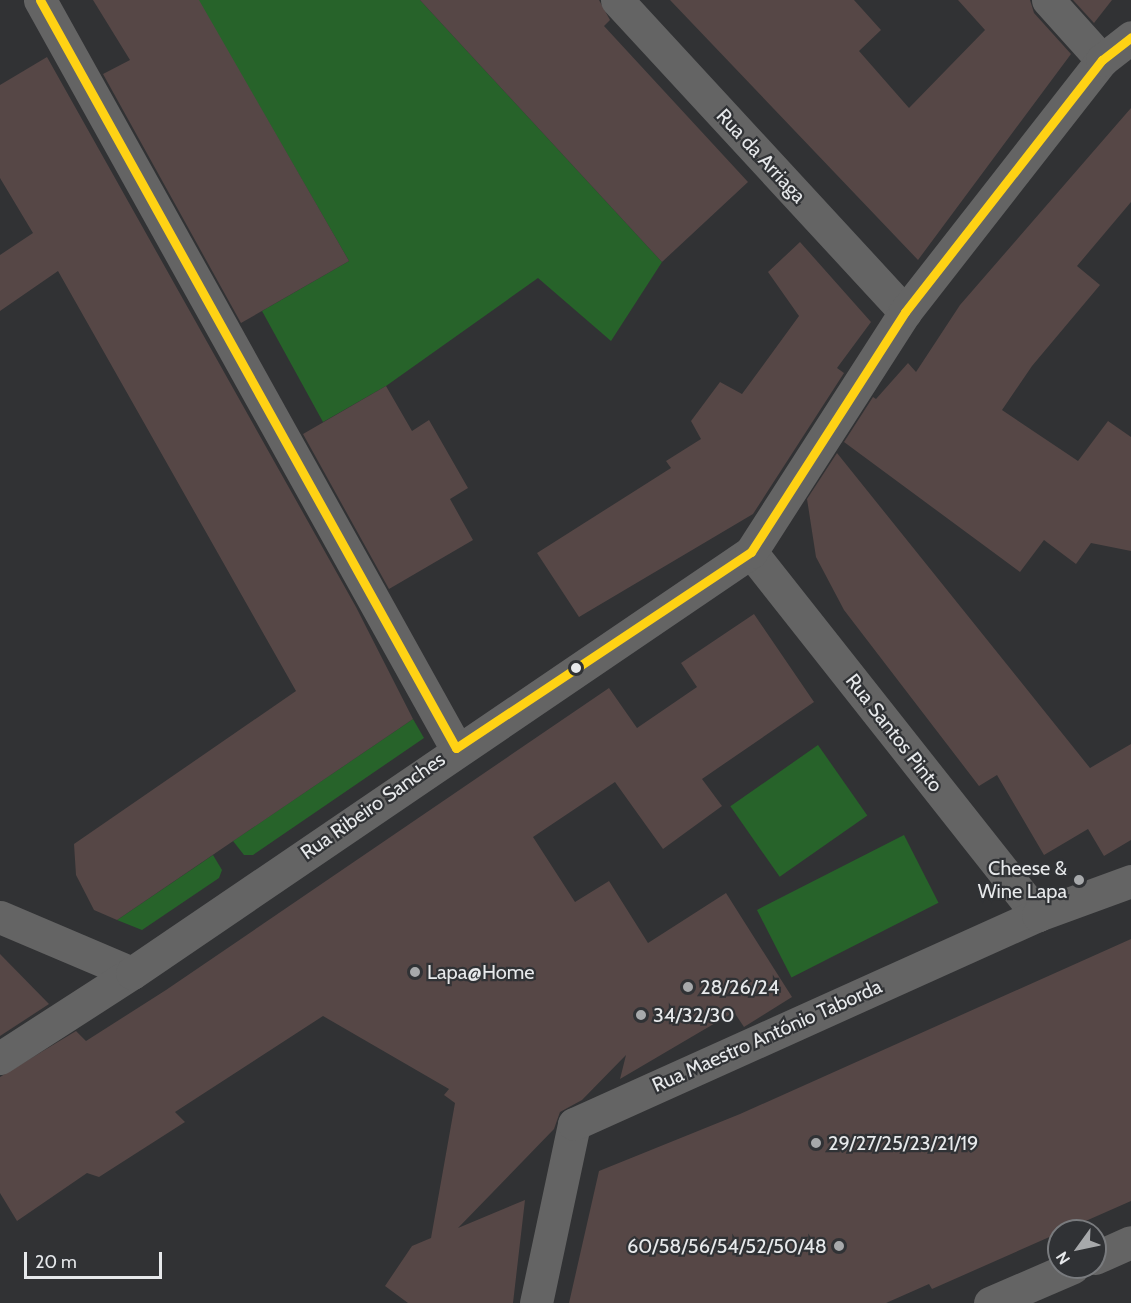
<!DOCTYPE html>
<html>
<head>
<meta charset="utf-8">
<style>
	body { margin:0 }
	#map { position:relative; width:1131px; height:1303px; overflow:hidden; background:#313234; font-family:Cabin,sans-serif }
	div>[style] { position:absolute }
	.green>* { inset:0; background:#27632a; transform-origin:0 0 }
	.building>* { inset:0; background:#564746 }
	.street>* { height:33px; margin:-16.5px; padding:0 16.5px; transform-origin:16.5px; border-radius:16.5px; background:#646464 }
	.bus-1>* { height:9px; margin:-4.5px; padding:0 4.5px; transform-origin:4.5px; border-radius:4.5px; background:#ffd214 }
	.dots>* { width:16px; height:16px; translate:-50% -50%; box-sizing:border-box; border:3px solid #303235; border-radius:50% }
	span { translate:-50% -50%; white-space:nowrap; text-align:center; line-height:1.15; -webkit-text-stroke:4.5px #303235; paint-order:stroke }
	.street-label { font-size:20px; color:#e7e9eb }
	.poi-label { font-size:20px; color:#e7e9eb }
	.right { translate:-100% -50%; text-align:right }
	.left { translate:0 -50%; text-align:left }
	.north { position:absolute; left:1047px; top:1219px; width:60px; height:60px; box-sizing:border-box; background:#303235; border:2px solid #797b7e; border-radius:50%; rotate:237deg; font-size:16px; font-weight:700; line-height:24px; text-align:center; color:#e7e9eb }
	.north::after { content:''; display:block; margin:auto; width:21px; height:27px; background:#a7a9ab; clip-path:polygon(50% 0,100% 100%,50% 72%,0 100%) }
	.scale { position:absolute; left:24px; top:1252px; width:138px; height:27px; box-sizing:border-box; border:3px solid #e7e9eb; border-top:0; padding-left:8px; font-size:18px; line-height:21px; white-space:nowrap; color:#e7e9eb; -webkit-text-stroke:4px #303235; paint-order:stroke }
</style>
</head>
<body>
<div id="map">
	<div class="green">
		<i style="clip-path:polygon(198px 0,420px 0,662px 262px,611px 341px,538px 278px,386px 386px,323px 422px,262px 311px,349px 261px)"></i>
		<i style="clip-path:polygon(413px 719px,424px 738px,253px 855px,244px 855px,233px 841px)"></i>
		<i style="left:818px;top:745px;width:86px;height:107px;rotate:55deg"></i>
		<i style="left:904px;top:835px;width:76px;height:165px;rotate:63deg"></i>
		<i style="clip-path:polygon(213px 855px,222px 870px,219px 878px,142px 930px,117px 920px)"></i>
	</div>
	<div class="building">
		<i style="clip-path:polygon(93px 0,199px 0,349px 261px,241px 323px,103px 74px,130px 60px)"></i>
		<i style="clip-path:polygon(420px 0,599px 0,610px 20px,604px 26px,748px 182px,662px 262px)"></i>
		<i style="clip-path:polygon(670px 0,854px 0,881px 30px,859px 51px,909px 108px,985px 30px,958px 0,1030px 0,1034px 13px,1071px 54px,918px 260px)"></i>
		<i style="clip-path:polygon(1073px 0,1112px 0,1094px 23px)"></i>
		<i style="clip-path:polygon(47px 57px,356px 607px,413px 719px,117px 920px,94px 910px,76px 875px,74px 844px,296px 691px,58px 271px,0 311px,0 255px,33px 233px,0 178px,0 85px)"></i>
		<i style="clip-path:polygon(1131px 108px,1131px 202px,1077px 266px,1100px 285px,1032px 366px,1002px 410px,1078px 461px,1108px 421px,1131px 437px,1131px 551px,1091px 543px,1076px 564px,1044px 540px,1020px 572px,844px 442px,873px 397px,876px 399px,908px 363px,916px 372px,960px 305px)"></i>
		<i style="clip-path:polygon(800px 242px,871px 322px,837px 368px,844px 373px,753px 514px,579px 617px,537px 553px,671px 468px,666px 461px,701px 439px,691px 421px,720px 382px,742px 394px,799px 316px,768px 272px)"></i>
		<i style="clip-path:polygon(386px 386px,412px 431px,429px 420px,468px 488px,450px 499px,473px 540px,389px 589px,303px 434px)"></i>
		<i style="clip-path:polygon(837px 453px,1090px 768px,1131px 744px,1131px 840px,1104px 856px,1088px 829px,1044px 855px,997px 775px,979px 786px,844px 610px,816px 557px,807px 499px)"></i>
		<i style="clip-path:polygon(754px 614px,814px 702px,702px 779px,722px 806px,663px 849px,615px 782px,533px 837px,575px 902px,609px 881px,648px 943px,726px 893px,792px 997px,744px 1027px,734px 1012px,620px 1079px,626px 1055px,582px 1100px,560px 1112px,554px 1129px,458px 1228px,525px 1200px,513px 1303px,408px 1303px,385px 1286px,412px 1246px,431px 1238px,455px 1103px,444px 1095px,449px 1089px,323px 1016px,175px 1112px,185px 1122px,99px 1177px,87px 1173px,17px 1221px,0 1193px,0 1077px,76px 1031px,86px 1041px,166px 990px,609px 688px,637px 728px,697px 687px,681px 663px)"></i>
		<i style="clip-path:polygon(1131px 939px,1131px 1201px,932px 1289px,929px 1284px,886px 1303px,569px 1303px,599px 1171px,740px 1114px)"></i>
		<i style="clip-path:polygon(0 954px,49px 1004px,0 1036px)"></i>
	</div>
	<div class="street">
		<i style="left:40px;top:0;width:856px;rotate:60.92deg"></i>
		<i style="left:617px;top:0;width:425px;rotate:47.3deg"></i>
		<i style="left:1048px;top:0;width:81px;rotate:48deg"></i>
		<i style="left:751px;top:552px;width:463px;rotate:51.7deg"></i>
		<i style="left:0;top:917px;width:143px;rotate:23deg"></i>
		<i style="left:0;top:1058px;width:157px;rotate:-32.8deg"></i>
		<i style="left:132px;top:973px;width:749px;rotate:-34.22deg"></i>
		<i style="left:751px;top:552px;width:285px;rotate:-57.3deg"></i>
		<i style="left:905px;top:312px;width:320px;rotate:-52deg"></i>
		<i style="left:1102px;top:60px;width:37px;rotate:-38deg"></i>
		<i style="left:1095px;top:1258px;width:39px;rotate:-24deg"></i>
		<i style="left:536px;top:1303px;width:183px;rotate:-78deg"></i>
		<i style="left:574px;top:1124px;width:509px;rotate:-24.25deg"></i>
		<i style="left:1038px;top:915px;width:99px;rotate:-20.1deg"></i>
		<i style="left:990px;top:1303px;width:90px;rotate:-23.4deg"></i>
	</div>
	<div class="bus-1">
		<i style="left:40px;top:0;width:856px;rotate:60.92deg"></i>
		<i style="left:456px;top:748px;width:354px;rotate:-33.6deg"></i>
		<i style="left:751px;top:552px;width:285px;rotate:-57.3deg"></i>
		<i style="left:905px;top:312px;width:320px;rotate:-52deg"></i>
		<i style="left:1102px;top:60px;width:37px;rotate:-38deg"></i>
	</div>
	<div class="dots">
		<i style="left:576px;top:668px;background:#e7e9eb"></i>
		<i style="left:1079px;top:880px;background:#a7a9ab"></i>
		<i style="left:415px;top:972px;background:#a7a9ab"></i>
		<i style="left:688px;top:987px;background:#a7a9ab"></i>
		<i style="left:641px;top:1015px;background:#a7a9ab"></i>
		<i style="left:816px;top:1143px;background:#a7a9ab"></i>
		<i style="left:839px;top:1246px;background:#a7a9ab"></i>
	</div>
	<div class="street-label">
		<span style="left:761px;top:156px;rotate:47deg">Rua da Arriaga</span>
		<span style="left:894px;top:733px;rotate:52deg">Rua Santos Pinto</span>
		<span style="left:373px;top:806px;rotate:-35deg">Rua Ribeiro Sanches</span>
		<span style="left:767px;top:1036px;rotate:-24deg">Rua Maestro António Taborda</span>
	</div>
	<div class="poi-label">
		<span class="right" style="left:1067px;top:880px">Cheese &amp;<br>Wine Lapa</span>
		<span class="left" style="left:427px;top:972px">Lapa@Home</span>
		<span class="left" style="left:700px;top:987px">28/26/24</span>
		<span class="left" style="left:653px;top:1015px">34/32/30</span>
		<span class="left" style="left:828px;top:1143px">29/27/25/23/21/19</span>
		<span class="right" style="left:827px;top:1246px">60/58/56/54/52/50/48</span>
	</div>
	<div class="north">N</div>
	<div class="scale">20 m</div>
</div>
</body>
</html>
